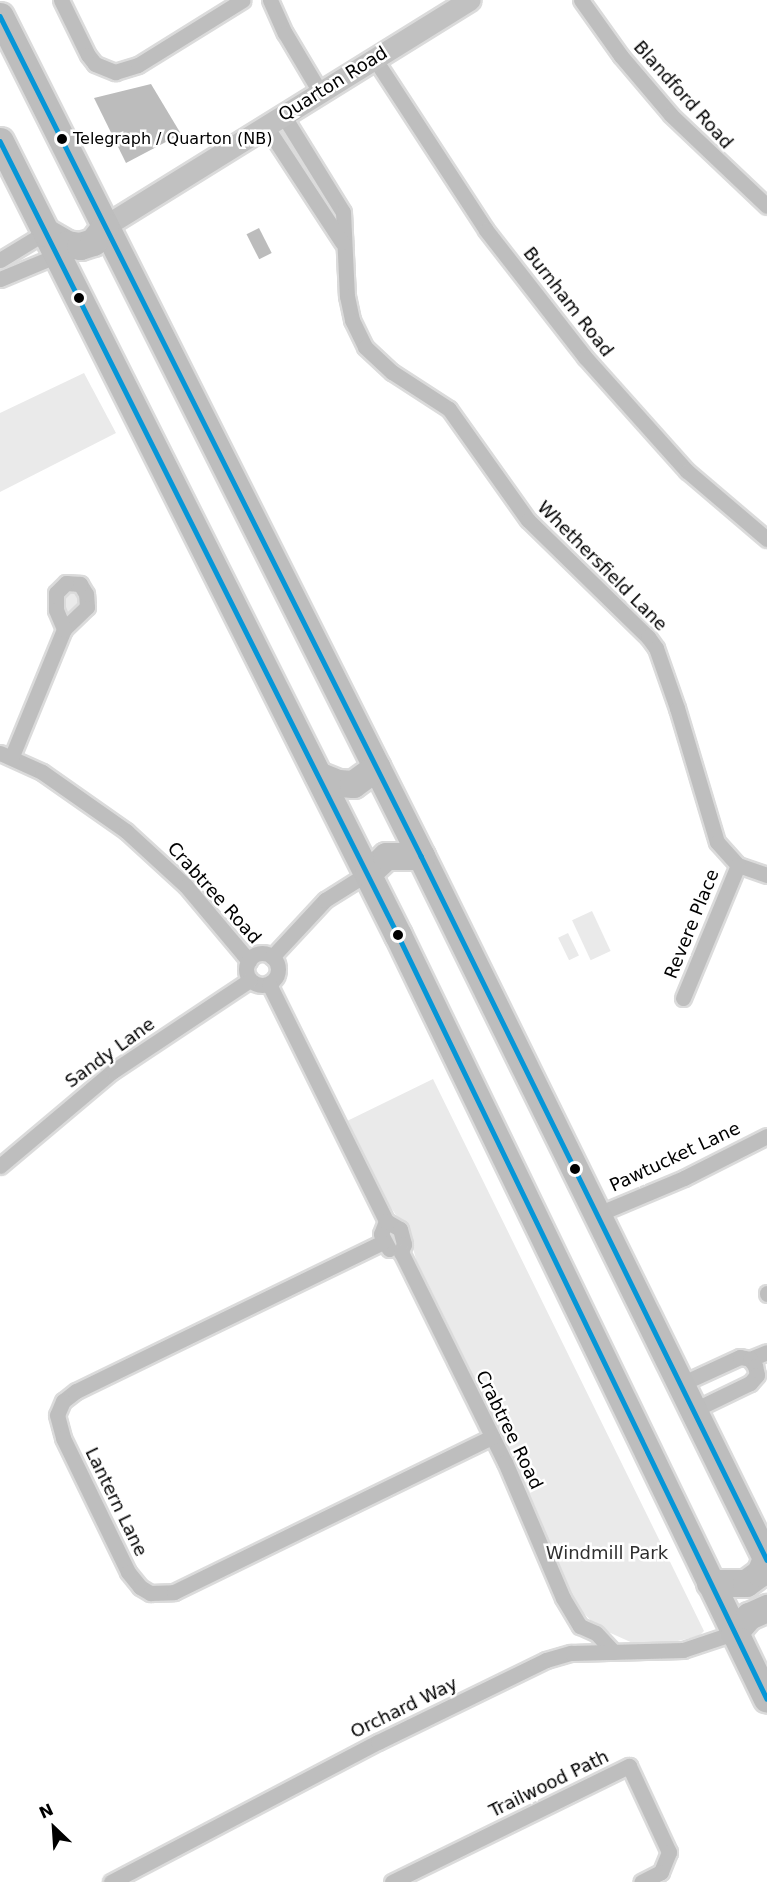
<!DOCTYPE html>
<html>
<head>
<meta charset="utf-8">
<style>
	body { margin:0 }
	#map { position:relative; width:767px; height:1882px; overflow:hidden; background:#fff; font-family:"DejaVu Sans",sans-serif }
	div>[style] { position:absolute }
	.green>* { inset:0; background:#eaeaea; transform-origin:0 0 }
	.water>* { inset:0; background:#bcbcbc; transform-origin:0 0 }
	.roads { filter:drop-shadow(2px 0 #dbdbdb) drop-shadow(-2px 0 #dbdbdb) drop-shadow(0 2px #dbdbdb) drop-shadow(0 -2px #dbdbdb) }
	.street>* { height:15px; margin:-7.5px; padding:0 7.5px; transform-origin:7.5px; border-radius:7.5px; background:#bebebe }
	.street>.ring { margin:-7.5px; padding:0; box-sizing:content-box; background:none; border:15px solid #bebebe; border-radius:50% }
	.secondary>* { height:21px; margin:-10.5px; padding:0 10.5px; transform-origin:10.5px; border-radius:10.5px; background:#c1c1c1 }
	.highway>* { height:27px; margin:-13.5px; padding:0 13.5px; transform-origin:13.5px; border-radius:13.5px; background:#bdbdbd }
	.bus-1>* { height:4.5px; margin:-2.25px; padding:0 2.25px; transform-origin:2.25px; border-radius:2.25px; background:#0696d7 }
	.dots>* { width:16px; height:16px; translate:-50% -50%; box-sizing:border-box; border:3px solid #fff; border-radius:50% }
	span { translate:-50% -50%; white-space:nowrap; text-align:center; line-height:1.15; -webkit-text-stroke:5px #fff; paint-order:stroke }
	.bus-label { font-size:16px; color:#000 }
	.left { translate:0 -50%; text-align:left }
	.street-label { font-size:18px; color:#000 }
	.park-label { font-size:18px; color:#2f2f2f }
	.north { position:absolute; left:24px; top:1798px; width:60px; height:60px; -webkit-text-stroke:4px #fff; paint-order:stroke; rotate:335deg; font-size:16px; font-weight:700; line-height:24px; text-align:center; color:#000 }
	.north::after { content:''; display:block; margin:auto; width:21px; height:27px; background:#000; clip-path:polygon(50% 0,100% 100%,50% 72%,0 100%) }
</style>
</head>
<body>
<div id="map">
	<div class="green">
		<i style="clip-path:polygon(84px 373px,116px 433px,0 492px,0 413px)"></i>
		<i style="clip-path:polygon(67px 590px,75px 590px,83px 602px,68px 615px,62px 609px,62px 595px)"></i>
		<i style="left:592px;top:911px;width:44px;height:22px;rotate:65deg"></i>
		<i style="left:568px;top:933px;width:25px;height:11px;rotate:64deg"></i>
		<i style="clip-path:polygon(433px 1079px,704px 1631px,699px 1636px,661px 1645px,635px 1644px,597px 1627px,575px 1604px,560px 1576px,424px 1288px,409px 1234px,378px 1189px,345px 1122px)"></i>
	</div>
	<div class="water">
		<i style="clip-path:polygon(151px 84px,181px 134px,126px 163px,94px 98px)"></i>
		<i style="left:259px;top:228px;width:28px;height:14px;rotate:63deg"></i>
	</div>
	<div class="roads">
		<div class="street">
			<i style="left:61px;top:0;width:61px;rotate:63.9deg"></i>
			<i style="left:88px;top:55px;width:11px;rotate:52deg"></i>
			<i style="left:95px;top:64px;width:22px;rotate:22deg"></i>
			<i style="left:115px;top:72px;width:24px;rotate:-17deg"></i>
			<i style="left:138px;top:65px;width:123px;rotate:-31.8deg"></i>
			<i style="left:270px;top:0;width:36px;rotate:66deg"></i>
			<i style="left:285px;top:33px;width:69px;rotate:59.3deg"></i>
			<i style="left:581px;top:0;width:69px;rotate:54.5deg"></i>
			<i style="left:621px;top:56px;width:77px;rotate:49.7deg"></i>
			<i style="left:671px;top:115px;width:132px;rotate:43.5deg"></i>
			<i style="left:374px;top:58px;width:205px;rotate:56.9deg"></i>
			<i style="left:486px;top:230px;width:161px;rotate:52.1deg"></i>
			<i style="left:585px;top:357px;width:153px;rotate:48.2deg"></i>
			<i style="left:687px;top:471px;width:105px;rotate:40.4deg"></i>
			<i style="left:283px;top:115px;width:114px;rotate:58.3deg"></i>
			<i style="left:343px;top:212px;width:84px;rotate:87.3deg"></i>
			<i style="left:347px;top:296px;width:25px;rotate:78deg"></i>
			<i style="left:352px;top:320px;width:30px;rotate:64deg"></i>
			<i style="left:365px;top:347px;width:37px;rotate:43deg"></i>
			<i style="left:392px;top:372px;width:68px;rotate:33deg"></i>
			<i style="left:449px;top:409px;width:136px;rotate:54.6deg"></i>
			<i style="left:528px;top:520px;width:168px;rotate:44.3deg"></i>
			<i style="left:648px;top:637px;width:14px;rotate:54deg"></i>
			<i style="left:656px;top:648px;width:64px;rotate:70.7deg"></i>
			<i style="left:677px;top:708px;width:140px;rotate:73.4deg"></i>
			<i style="left:717px;top:842px;width:31px;rotate:48deg"></i>
			<i style="left:738px;top:865px;width:31px;rotate:19deg"></i>
			<i style="left:266px;top:126px;width:139px;rotate:56.8deg"></i>
			<i style="left:0;top:260px;width:54px;rotate:-31.3deg"></i>
			<i style="left:0;top:279px;width:63px;rotate:-22.5deg"></i>
			<i style="left:0;top:753px;width:46px;rotate:24.3deg"></i>
			<i style="left:42px;top:772px;width:103px;rotate:35.1deg"></i>
			<i style="left:126px;top:831px;width:81px;rotate:42.5deg"></i>
			<i style="left:186px;top:886px;width:98px;rotate:50deg"></i>
			<i style="left:12px;top:756px;width:137px;rotate:-67.7deg"></i>
			<i style="left:64px;top:629px;width:32px;rotate:-44deg"></i>
			<i style="left:87px;top:607px;width:13px;rotate:-94deg"></i>
			<i style="left:86px;top:594px;width:12px;rotate:-121deg"></i>
			<i style="left:80px;top:584px;width:14px;rotate:-176deg"></i>
			<i style="left:66px;top:583px;width:14px;rotate:135deg"></i>
			<i style="left:56px;top:593px;width:17px;rotate:90deg"></i>
			<i style="left:56px;top:610px;width:21px;rotate:67deg"></i>
			<i class="ring" style="left:246px;top:953px;width:17px;height:17px"></i>
			<i style="left:272px;top:957px;width:78px;rotate:-47.1deg"></i>
			<i style="left:325px;top:900px;width:51px;rotate:-32.1deg"></i>
			<i style="left:269px;top:984px;width:264px;rotate:63.7deg"></i>
			<i style="left:386px;top:1221px;width:14px;rotate:111deg"></i>
			<i style="left:381px;top:1234px;width:17px;rotate:62deg"></i>
			<i style="left:683px;top:998px;width:144px;rotate:-67.5deg"></i>
			<i style="left:0;top:1166px;width:148px;rotate:-40.1deg"></i>
			<i style="left:113px;top:1071px;width:164px;rotate:-33.6deg"></i>
			<i style="left:598px;top:1214px;width:93px;rotate:-22.7deg"></i>
			<i style="left:684px;top:1178px;width:93px;rotate:-26.8deg"></i>
			<i style="left:386px;top:1221px;width:16px;rotate:30deg"></i>
			<i style="left:400px;top:1229px;width:16px;rotate:75deg"></i>
			<i style="left:404px;top:1244px;width:9px;rotate:111deg"></i>
			<i style="left:401px;top:1252px;width:234px;rotate:63.7deg"></i>
			<i style="left:505px;top:1462px;width:148px;rotate:66.9deg"></i>
			<i style="left:563px;top:1598px;width:33px;rotate:59deg"></i>
			<i style="left:580px;top:1626px;width:17px;rotate:24deg"></i>
			<i style="left:596px;top:1633px;width:26px;rotate:47deg"></i>
			<i style="left:383px;top:1242px;width:341px;rotate:154.1deg"></i>
			<i style="left:76px;top:1391px;width:16px;rotate:142deg"></i>
			<i style="left:63px;top:1401px;width:15px;rotate:113deg"></i>
			<i style="left:57px;top:1415px;width:24px;rotate:75deg"></i>
			<i style="left:63px;top:1438px;width:149px;rotate:64.1deg"></i>
			<i style="left:128px;top:1572px;width:19px;rotate:51deg"></i>
			<i style="left:140px;top:1587px;width:12px;rotate:31deg"></i>
			<i style="left:150px;top:1593px;width:24px;rotate:-2deg"></i>
			<i style="left:174px;top:1592px;width:354px;rotate:-26deg"></i>
			<i style="left:767px;top:1293px;width:1px;rotate:90deg"></i>
			<i style="left:750px;top:1359px;width:18px;rotate:-22deg"></i>
			<i style="left:681px;top:1384px;width:65px;rotate:-24.6deg"></i>
			<i style="left:740px;top:1357px;width:10px;rotate:11deg"></i>
			<i style="left:750px;top:1359px;width:9px;rotate:54deg"></i>
			<i style="left:755px;top:1366px;width:9px;rotate:77deg"></i>
			<i style="left:757px;top:1375px;width:11px;rotate:131deg"></i>
			<i style="left:750px;top:1383px;width:62px;rotate:154.3deg"></i>
			<i style="left:111px;top:1882px;width:301px;rotate:-27.7deg"></i>
			<i style="left:378px;top:1742px;width:187px;rotate:-26deg"></i>
			<i style="left:546px;top:1660px;width:26px;rotate:-16deg"></i>
			<i style="left:571px;top:1653px;width:112px;rotate:-1.5deg"></i>
			<i style="left:683px;top:1650px;width:54px;rotate:-18.4deg"></i>
			<i style="left:392px;top:1882px;width:264px;rotate:-26.1deg"></i>
			<i style="left:629px;top:1766px;width:95px;rotate:65.1deg"></i>
			<i style="left:669px;top:1852px;width:22px;rotate:112deg"></i>
			<i style="left:661px;top:1872px;width:22px;rotate:153deg"></i>
		</div>
		<div class="secondary">
			<i style="left:105px;top:226px;width:429px;rotate:-31.8deg"></i>
		</div>
		<div class="highway">
			<i style="left:0;top:16px;width:940px;rotate:63.38deg"></i>
			<i style="left:421px;top:856px;width:784px;rotate:63.83deg"></i>
			<i style="left:0;top:141px;width:888px;rotate:63.38deg"></i>
			<i style="left:398px;top:935px;width:848px;rotate:64.22deg"></i>
			<i style="left:46px;top:232px;width:24px;rotate:30deg"></i>
			<i style="left:67px;top:244px;width:13px;rotate:9deg"></i>
			<i style="left:80px;top:246px;width:14px;rotate:-17deg"></i>
			<i style="left:93px;top:242px;width:20px;rotate:-53deg"></i>
			<i style="left:318px;top:775px;width:22px;rotate:22deg"></i>
			<i style="left:338px;top:783px;width:15px;rotate:4deg"></i>
			<i style="left:353px;top:784px;width:29px;rotate:-36deg"></i>
			<i style="left:368px;top:873px;width:25px;rotate:-43deg"></i>
			<i style="left:386px;top:856px;width:35px"></i>
			<i style="left:710px;top:1583px;width:36px"></i>
			<i style="left:746px;top:1583px;width:17px;rotate:-36deg"></i>
			<i style="left:760px;top:1573px;width:16px;rotate:-68deg"></i>
			<i style="left:734px;top:1633px;width:23px;rotate:-49deg"></i>
			<i style="left:749px;top:1616px;width:20px;rotate:-24deg"></i>
		</div>
	</div>
	<div class="bus-1">
		<i style="left:0;top:16px;width:940px;rotate:63.38deg"></i>
		<i style="left:421px;top:856px;width:784px;rotate:63.83deg"></i>
		<i style="left:0;top:141px;width:888px;rotate:63.38deg"></i>
		<i style="left:398px;top:935px;width:848px;rotate:64.22deg"></i>
	</div>
	<div class="dots">
		<i style="left:62px;top:139px;background:#000"></i>
		<i style="left:79px;top:298px;background:#000"></i>
		<i style="left:398px;top:935px;background:#000"></i>
		<i style="left:575px;top:1169px;background:#000"></i>
	</div>
	<div class="bus-label">
		<span class="left" style="left:73px;top:139px">Telegraph / Quarton (NB)</span>
	</div>
	<div class="street-label">
		<span style="left:333px;top:84px;rotate:-32deg">Quarton Road</span>
		<span style="left:683px;top:95px;rotate:48deg">Blandford Road</span>
		<span style="left:568px;top:302px;rotate:52deg">Burnham Road</span>
		<span style="left:602px;top:566px;rotate:45deg">Whethersfield Lane</span>
		<span style="left:214px;top:893px;rotate:48deg">Crabtree Road</span>
		<span style="left:692px;top:924px;rotate:-68deg">Revere Place</span>
		<span style="left:110px;top:1053px;rotate:-36deg">Sandy Lane</span>
		<span style="left:675px;top:1157px;rotate:-25deg">Pawtucket Lane</span>
		<span style="left:509px;top:1430px;rotate:64deg">Crabtree Road</span>
		<span style="left:116px;top:1502px;rotate:64deg">Lantern Lane</span>
		<span style="left:404px;top:1708px;rotate:-26deg">Orchard Way</span>
		<span style="left:549px;top:1784px;rotate:-26deg">Trailwood Path</span>
	</div>
	<div class="park-label">
		<span style="left:607px;top:1553px">Windmill Park</span>
	</div>
	<div class="north">N</div>
</div>
</body>
</html>
